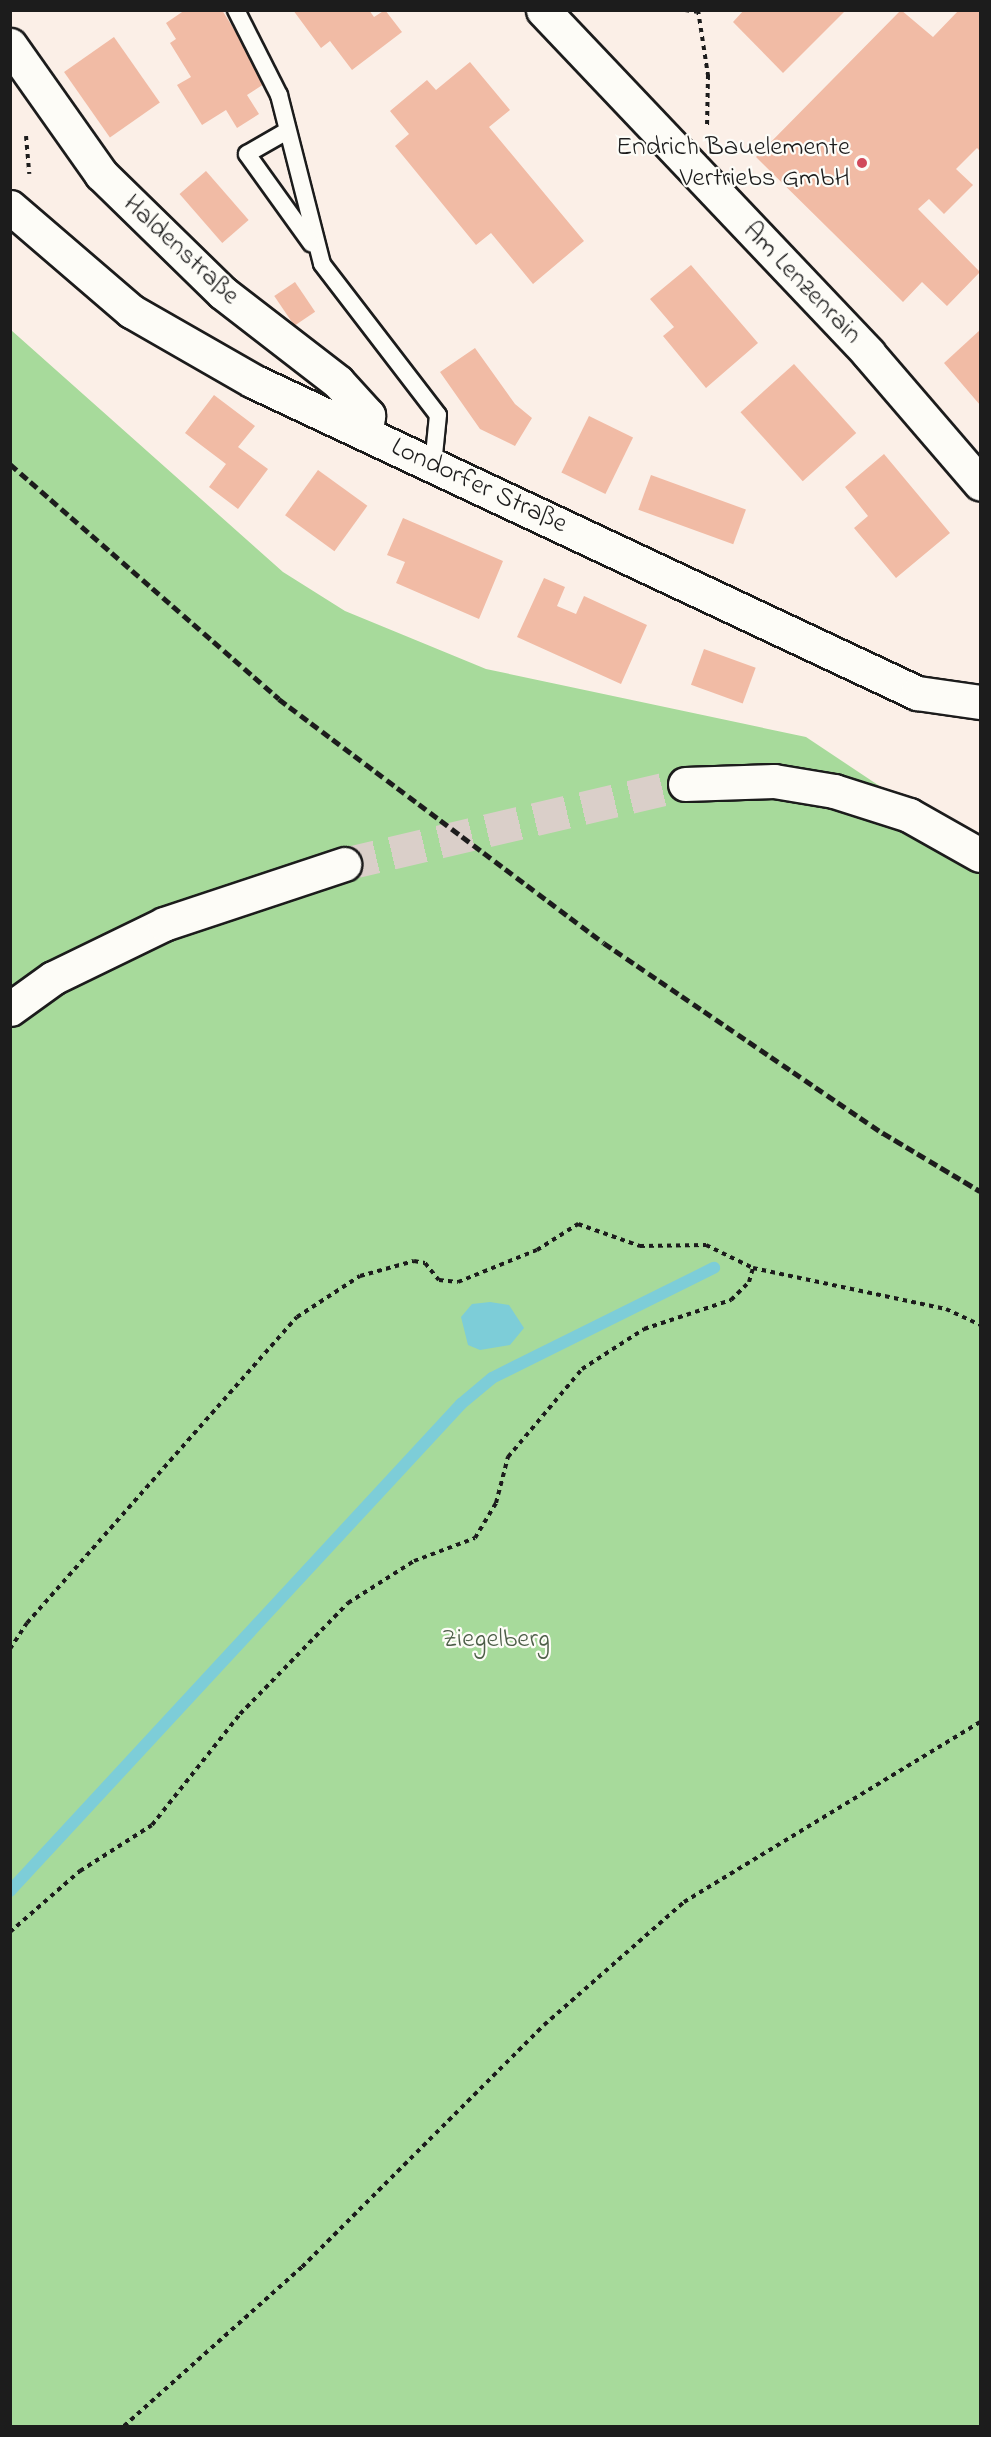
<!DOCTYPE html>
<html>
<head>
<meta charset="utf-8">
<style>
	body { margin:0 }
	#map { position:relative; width:991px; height:2437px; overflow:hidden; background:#fbefe7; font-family:"Indie Flower",sans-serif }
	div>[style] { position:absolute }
	.green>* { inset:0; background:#a7da9b }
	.water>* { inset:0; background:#7dcdd8 }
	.stream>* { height:12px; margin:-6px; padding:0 6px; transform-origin:6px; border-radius:6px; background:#7dcdd8 }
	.building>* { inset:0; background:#f1bba5; transform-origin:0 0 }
	.tertiary-tunnel>* { height:33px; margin-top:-16.5px; transform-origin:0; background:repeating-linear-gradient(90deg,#dacfc9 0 33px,transparent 0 49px) }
	.path>* { height:4px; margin-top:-2px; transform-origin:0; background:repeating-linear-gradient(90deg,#1c1c1c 0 4.5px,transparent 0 9px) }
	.roads { filter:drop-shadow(2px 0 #1c1c1c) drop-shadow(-2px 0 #1c1c1c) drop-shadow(0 2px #1c1c1c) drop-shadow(0 -2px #1c1c1c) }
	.service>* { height:16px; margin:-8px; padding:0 8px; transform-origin:8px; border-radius:8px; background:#fdfcf7 }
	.minor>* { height:33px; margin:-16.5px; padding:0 16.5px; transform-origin:16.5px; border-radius:16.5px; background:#fdfcf7 }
	.tertiary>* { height:33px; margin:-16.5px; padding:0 16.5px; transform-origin:16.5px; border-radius:16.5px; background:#fdfcf7 }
	.rail>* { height:4.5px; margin-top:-2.25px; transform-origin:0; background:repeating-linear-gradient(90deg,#1c1c1c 0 9px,transparent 0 13.5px) }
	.dots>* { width:16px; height:16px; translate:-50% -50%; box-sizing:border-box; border:3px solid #fdfcf7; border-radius:50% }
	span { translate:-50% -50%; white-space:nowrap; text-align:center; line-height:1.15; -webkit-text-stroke:4.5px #fdfcf7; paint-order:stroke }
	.poi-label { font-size:27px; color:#1c1c1c }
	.right { translate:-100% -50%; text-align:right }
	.street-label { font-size:27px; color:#1c1c1c }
	.park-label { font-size:27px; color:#4d5e48 }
	.frame { position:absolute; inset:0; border:12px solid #1c1c1c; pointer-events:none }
</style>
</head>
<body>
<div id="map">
	<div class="green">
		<i style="clip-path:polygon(11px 330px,283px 572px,345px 611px,486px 669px,806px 737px,980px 853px,980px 2426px,11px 2426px)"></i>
	</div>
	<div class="water">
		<i style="clip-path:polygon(490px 1302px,509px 1305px,524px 1328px,510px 1345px,480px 1350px,468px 1345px,461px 1317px,472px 1304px)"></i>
	</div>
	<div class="stream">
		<i style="left:10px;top:1891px;width:664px;rotate:-47.2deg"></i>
		<i style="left:461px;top:1404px;width:40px;rotate:-40deg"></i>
		<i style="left:492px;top:1378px;width:248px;rotate:-26.4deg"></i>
	</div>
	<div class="building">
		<i style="clip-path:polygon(185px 10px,222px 10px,267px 82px,247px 95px,259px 114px,237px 128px,226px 110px,202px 125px,177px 85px,191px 77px,170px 43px,176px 39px,166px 23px)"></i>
		<i style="clip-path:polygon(293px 10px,369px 10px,374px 17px,385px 10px,402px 32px,352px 70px,330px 41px,321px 48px)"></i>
		<i style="clip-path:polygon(744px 10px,846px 10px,783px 73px,733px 22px)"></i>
		<i style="clip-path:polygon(901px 10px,933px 37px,959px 10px,980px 10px,980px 151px,977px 148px,956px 169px,973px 185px,944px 214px,929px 199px,918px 209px,980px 272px,947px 306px,922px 282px,903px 302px,756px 157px)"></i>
		<i style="left:114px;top:37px;width:80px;height:61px;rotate:55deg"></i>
		<i style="clip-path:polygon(470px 62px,510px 110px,489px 127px,584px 241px,533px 284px,491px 233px,476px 245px,395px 146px,409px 134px,390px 111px,427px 80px,436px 90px)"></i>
		<i style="left:206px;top:171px;width:65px;height:35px;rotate:49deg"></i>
		<i style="clip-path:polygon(691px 265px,758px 343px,706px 388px,663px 336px,674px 327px,650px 299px)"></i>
		<i style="left:295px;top:282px;width:36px;height:25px;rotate:56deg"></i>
		<i style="clip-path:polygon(980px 330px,980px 405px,944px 363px)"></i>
		<i style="clip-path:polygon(475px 348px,515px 404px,532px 418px,515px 446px,480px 429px,440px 372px)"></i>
		<i style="left:794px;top:364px;width:93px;height:72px;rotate:48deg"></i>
		<i style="clip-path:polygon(214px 395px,255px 426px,238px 447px,268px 469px,238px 509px,209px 487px,226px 464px,185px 433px)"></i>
		<i style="left:589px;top:416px;width:49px;height:63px;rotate:26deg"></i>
		<i style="clip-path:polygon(884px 454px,950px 533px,896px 578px,854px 528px,868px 516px,845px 487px)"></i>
		<i style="left:318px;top:470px;width:61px;height:56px;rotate:36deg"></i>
		<i style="left:651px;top:475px;width:101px;height:37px;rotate:20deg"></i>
		<i style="clip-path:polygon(403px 518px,503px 561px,479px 619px,396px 583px,405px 562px,387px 555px)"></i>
		<i style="clip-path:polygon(544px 578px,565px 587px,557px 606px,576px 614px,584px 596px,647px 625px,621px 684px,517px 637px)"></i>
		<i style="left:704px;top:649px;width:55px;height:38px;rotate:20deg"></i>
	</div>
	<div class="tertiary-tunnel">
		<i style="left:344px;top:864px;width:350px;rotate:-13.2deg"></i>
	</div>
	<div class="path">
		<i style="left:685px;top:10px;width:12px;rotate:9deg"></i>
		<i style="left:698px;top:10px;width:66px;rotate:81.3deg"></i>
		<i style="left:708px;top:75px;width:53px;rotate:91.1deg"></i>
		<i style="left:26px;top:136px;width:38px;rotate:85deg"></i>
		<i style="left:10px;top:1649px;width:31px;rotate:-57deg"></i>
		<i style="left:27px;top:1623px;width:408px;rotate:-48.6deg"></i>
		<i style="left:297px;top:1317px;width:75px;rotate:-33.1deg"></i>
		<i style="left:360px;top:1276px;width:56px;rotate:-15.5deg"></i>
		<i style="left:414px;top:1261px;width:11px;rotate:10deg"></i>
		<i style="left:425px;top:1263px;width:22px;rotate:51deg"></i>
		<i style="left:439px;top:1280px;width:19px;rotate:6deg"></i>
		<i style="left:458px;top:1282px;width:85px;rotate:-22.1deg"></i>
		<i style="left:537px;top:1250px;width:49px;rotate:-32.4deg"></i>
		<i style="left:578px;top:1224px;width:66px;rotate:19.5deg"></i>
		<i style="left:640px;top:1246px;width:66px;rotate:-0.9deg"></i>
		<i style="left:706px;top:1245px;width:52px;rotate:26.1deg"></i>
		<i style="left:753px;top:1268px;width:197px;rotate:12deg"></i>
		<i style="left:946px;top:1309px;width:38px;rotate:25deg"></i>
		<i style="left:10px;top:1932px;width:93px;rotate:-41.1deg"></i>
		<i style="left:80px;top:1871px;width:85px;rotate:-32.6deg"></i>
		<i style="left:152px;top:1825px;width:142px;rotate:-51.6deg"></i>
		<i style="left:240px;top:1714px;width:155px;rotate:-45.8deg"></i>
		<i style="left:348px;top:1603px;width:78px;rotate:-32.5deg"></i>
		<i style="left:414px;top:1561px;width:65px;rotate:-20.7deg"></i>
		<i style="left:475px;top:1538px;width:41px;rotate:-59deg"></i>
		<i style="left:496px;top:1503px;width:48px;rotate:-75.4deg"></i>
		<i style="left:508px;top:1457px;width:115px;rotate:-49.9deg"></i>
		<i style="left:582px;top:1369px;width:74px;rotate:-32.8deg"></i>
		<i style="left:644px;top:1329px;width:92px;rotate:-18.4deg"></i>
		<i style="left:731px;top:1300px;width:25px;rotate:-45deg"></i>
		<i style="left:749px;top:1282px;width:15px;rotate:-74deg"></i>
		<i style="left:124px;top:2426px;width:239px;rotate:-41.8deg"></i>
		<i style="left:302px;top:2267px;width:342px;rotate:-45deg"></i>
		<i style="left:544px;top:2025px;width:186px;rotate:-41.3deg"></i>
		<i style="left:684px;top:1902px;width:346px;rotate:-31.3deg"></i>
	</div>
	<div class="roads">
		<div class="service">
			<i style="left:236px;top:10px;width:95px;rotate:63.2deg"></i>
			<i style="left:279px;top:95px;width:174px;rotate:75.7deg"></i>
			<i style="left:322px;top:264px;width:190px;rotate:52.5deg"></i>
			<i style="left:438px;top:415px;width:50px;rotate:95.7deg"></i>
			<i style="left:287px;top:131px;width:46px;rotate:150.1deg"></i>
			<i style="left:247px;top:154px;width:110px;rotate:54.3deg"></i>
		</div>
		<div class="minor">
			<i style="left:543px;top:10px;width:473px;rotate:46.5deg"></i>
			<i style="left:868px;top:353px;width:172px;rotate:49.3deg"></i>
			<i style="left:10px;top:45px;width:158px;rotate:54.8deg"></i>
			<i style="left:101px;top:174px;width:170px;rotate:44.3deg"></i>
			<i style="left:223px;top:293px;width:145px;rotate:37.7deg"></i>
			<i style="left:338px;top:382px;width:45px;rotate:47.7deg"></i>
			<i style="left:368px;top:415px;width:19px;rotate:96deg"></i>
			<i style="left:10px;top:207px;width:160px;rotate:40.7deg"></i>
			<i style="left:131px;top:311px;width:141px;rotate:29.8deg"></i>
			<i style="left:253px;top:381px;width:734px;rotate:25.17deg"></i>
			<i style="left:917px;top:693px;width:64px;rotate:8.1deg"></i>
		</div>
		<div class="tertiary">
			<i style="left:685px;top:784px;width:89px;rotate:-1.9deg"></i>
			<i style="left:774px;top:781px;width:61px;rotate:9.5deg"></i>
			<i style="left:834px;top:791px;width:79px;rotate:17.7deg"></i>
			<i style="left:909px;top:815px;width:81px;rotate:29.4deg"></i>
			<i style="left:10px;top:1009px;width:53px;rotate:-35.8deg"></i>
			<i style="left:53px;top:978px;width:123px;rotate:-25.9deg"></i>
			<i style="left:164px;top:924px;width:190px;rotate:-18.4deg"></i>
		</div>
	</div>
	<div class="rail">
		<i style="left:10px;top:464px;width:357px;rotate:41.1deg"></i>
		<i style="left:279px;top:699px;width:406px;rotate:36.9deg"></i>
		<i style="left:604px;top:943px;width:338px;rotate:34.3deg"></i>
		<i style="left:883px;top:1133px;width:113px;rotate:30.9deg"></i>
	</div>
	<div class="dots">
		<i style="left:862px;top:163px;background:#d1495b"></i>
	</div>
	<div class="poi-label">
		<span class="right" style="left:850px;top:163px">Endrich Bauelemente<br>Vertriebs GmbH</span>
	</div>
	<div class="street-label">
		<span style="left:181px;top:250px;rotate:43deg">Haldenstraße</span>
		<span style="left:802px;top:283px;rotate:46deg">Am Lenzenrain</span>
		<span style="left:479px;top:486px;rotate:25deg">Londorfer Straße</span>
	</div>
	<div class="park-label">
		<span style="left:496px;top:1640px">Ziegelberg</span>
	</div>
	<div class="frame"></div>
</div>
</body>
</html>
